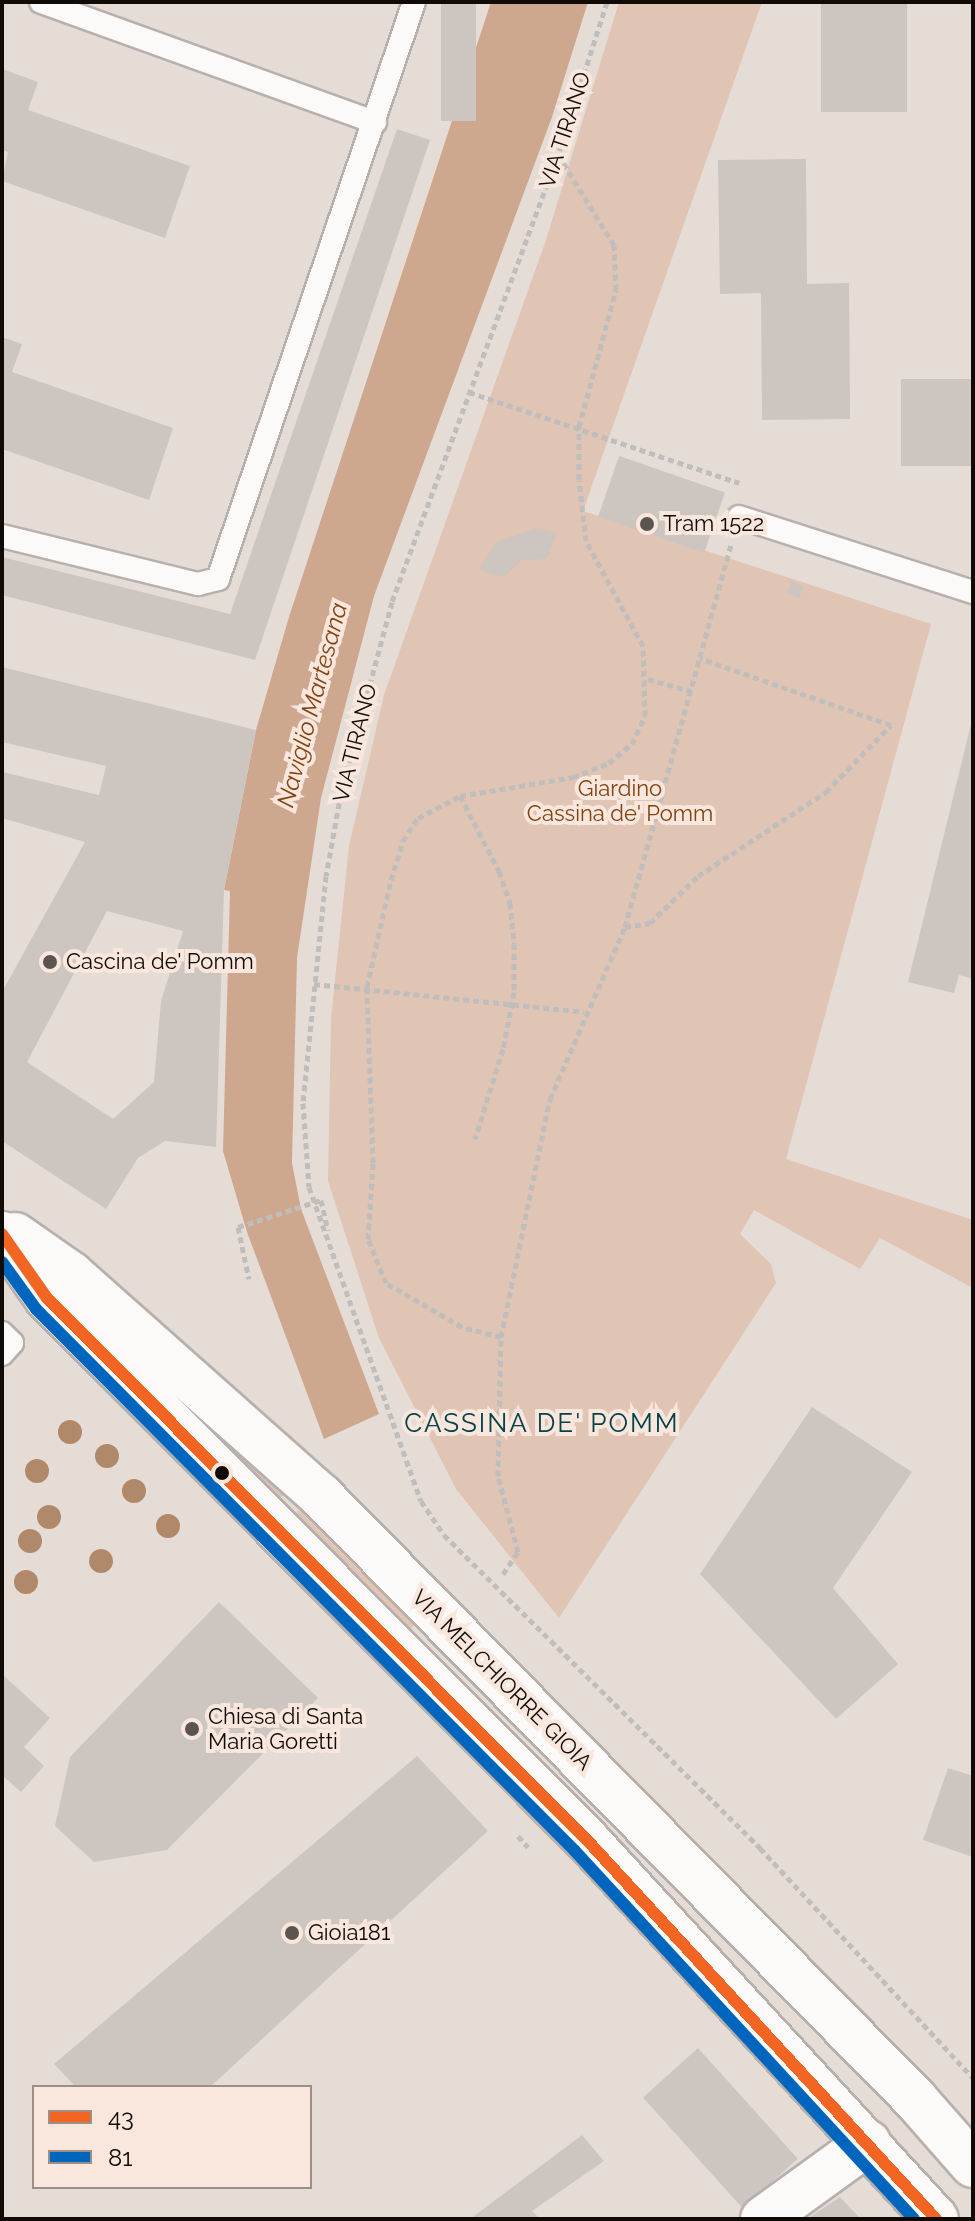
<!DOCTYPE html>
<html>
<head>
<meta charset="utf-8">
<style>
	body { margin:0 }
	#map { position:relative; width:975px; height:2221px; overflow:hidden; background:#e6dcd6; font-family:Raleway,sans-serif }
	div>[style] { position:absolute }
	.green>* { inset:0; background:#e0c4b4; transform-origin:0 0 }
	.water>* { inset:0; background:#cea78f }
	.building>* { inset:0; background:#cdc5c0; transform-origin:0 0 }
	.path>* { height:5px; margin-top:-2.5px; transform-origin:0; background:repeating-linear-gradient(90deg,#c0bebc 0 6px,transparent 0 10px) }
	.roads { filter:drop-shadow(2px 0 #b8b0ac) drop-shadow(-2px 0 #b8b0ac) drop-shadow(0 2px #b8b0ac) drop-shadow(0 -2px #b8b0ac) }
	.lane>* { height:22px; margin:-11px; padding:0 11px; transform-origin:11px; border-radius:11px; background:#fbfaf9 }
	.street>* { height:44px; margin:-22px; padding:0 22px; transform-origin:22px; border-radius:22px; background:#fbfaf9 }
	.secondary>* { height:44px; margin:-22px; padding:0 22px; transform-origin:22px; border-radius:22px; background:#fbfaf9 }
	.path-bridge>* { height:5px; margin-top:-2.5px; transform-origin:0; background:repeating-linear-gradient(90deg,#c0bebc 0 6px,transparent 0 10px) }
	.bus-1>* { height:12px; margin:-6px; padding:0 6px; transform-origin:6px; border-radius:6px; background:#f26522 }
	.bus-2>* { height:12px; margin:-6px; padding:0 6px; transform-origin:6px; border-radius:6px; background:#0065bd }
	.trees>* { width:24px; height:24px; margin:-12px; border-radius:50%; background:#b0886a }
	.dots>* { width:22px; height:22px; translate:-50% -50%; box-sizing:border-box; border:4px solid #f9e7dd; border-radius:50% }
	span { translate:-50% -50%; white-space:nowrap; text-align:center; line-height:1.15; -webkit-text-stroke:8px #f9e7dd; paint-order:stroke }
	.street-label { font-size:22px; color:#110b08 }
	.poi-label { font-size:22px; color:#110b08 }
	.left { translate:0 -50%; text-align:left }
	.park-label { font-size:22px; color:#834311 }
	.water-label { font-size:24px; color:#834311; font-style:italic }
	.quarter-label { font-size:26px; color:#004247; letter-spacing:2px }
	.frame { position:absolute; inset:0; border:4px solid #110b08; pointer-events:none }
	.legend { position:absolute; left:32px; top:2085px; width:280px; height:104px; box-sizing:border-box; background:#f9e7dd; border:2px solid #9c8f88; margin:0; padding:10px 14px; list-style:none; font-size:24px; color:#110b08 }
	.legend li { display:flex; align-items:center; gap:16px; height:40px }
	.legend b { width:40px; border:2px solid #9c8f88 }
</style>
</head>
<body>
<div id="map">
	<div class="green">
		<i style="clip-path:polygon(619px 2px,762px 2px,583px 511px,931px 624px,786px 1159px,973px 1220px,973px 1288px,880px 1238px,860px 1269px,754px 1210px,740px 1234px,771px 1264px,776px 1283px,559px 1618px,456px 1489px,379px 1338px,328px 1181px,331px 1018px,349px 846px,384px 695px,546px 240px)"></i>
		<i style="clip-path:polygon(78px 1302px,283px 1495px,276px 1504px)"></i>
		<i style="left:299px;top:1510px;width:163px;height:10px;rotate:45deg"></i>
	</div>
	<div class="water">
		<i style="clip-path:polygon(491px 2px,588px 2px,552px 117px,374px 596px,321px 798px,297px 958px,292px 1163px,301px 1209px,379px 1414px,324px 1439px,247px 1232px,223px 1151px,230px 891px,224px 890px,256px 730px,289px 617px)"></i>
	</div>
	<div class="building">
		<i style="left:441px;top:2px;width:35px;height:119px"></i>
		<i style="left:821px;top:2px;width:86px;height:110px"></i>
		<i style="clip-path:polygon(2px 69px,38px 82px,28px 110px,190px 166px,165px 238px,2px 181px,8px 152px,2px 150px)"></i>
		<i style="clip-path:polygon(397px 129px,430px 140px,255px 660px,2px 595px,2px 557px,230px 614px)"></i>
		<i style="clip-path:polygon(806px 159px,807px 284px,849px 283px,850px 419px,762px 420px,761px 293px,720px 294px,718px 160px)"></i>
		<i style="clip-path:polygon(2px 337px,22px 344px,12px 372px,173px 428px,149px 500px,2px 449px)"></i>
		<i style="left:901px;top:379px;width:72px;height:87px"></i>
		<i style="left:619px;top:456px;width:112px;height:64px;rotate:19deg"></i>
		<i style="clip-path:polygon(538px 528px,557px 533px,547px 559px,522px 560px,504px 577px,479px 570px,496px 542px)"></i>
		<i style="left:792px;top:581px;width:13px;height:13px;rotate:23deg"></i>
		<i style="clip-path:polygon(evenodd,2px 667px,256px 730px,224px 890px,216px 1147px,165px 1141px,138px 1158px,106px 1209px,2px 1141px,2px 992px,85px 842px,2px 818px,2px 772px,99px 795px,106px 766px,2px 742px,2px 667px,107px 911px,183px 931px,161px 1001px,154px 1082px,113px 1119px,27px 1062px,107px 911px)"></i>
		<i style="clip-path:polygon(972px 720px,973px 979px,959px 975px,954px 993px,908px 982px)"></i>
		<i style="clip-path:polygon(812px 1407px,912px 1472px,833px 1588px,898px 1664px,836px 1719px,700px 1574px)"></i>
		<i style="clip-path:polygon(219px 1602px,318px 1698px,167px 1850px,94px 1862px,55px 1826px,70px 1757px)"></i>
		<i style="clip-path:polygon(2px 1674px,50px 1718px,24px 1747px,44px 1766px,21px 1792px,2px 1775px)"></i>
		<i style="clip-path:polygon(417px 1756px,488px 1831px,210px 2087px,76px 2087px,54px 2064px)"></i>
		<i style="clip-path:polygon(948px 1768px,973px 1776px,973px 1857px,923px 1840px)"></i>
		<i style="left:698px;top:2048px;width:149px;height:74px;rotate:48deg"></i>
		<i style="clip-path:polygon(582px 2135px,604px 2161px,532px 2211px,540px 2219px,470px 2219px)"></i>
		<i style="clip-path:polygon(840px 2197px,861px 2219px,807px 2219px)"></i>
	</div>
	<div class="path">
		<i style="left:607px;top:2px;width:161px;rotate:107.8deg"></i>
		<i style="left:558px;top:155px;width:477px;rotate:110.4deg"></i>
		<i style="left:392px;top:602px;width:198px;rotate:105deg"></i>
		<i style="left:341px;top:793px;width:84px;rotate:100.2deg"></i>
		<i style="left:326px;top:876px;width:228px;rotate:95.8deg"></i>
		<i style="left:303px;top:1103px;width:84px;rotate:85.9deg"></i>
		<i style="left:309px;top:1187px;width:333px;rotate:70.4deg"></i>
		<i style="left:421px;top:1501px;width:41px;rotate:55.9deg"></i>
		<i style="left:444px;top:1535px;width:445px;rotate:44.7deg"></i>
		<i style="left:760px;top:1848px;width:313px;rotate:47.2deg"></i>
		<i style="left:469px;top:392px;width:285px;rotate:18.6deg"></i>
		<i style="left:648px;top:679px;width:45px;rotate:15.6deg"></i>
		<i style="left:460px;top:796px;width:85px;rotate:62.5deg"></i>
		<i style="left:499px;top:871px;width:34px;rotate:71deg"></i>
		<i style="left:510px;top:903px;width:41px;rotate:84.4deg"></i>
		<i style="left:514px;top:944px;width:48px;rotate:90deg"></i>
		<i style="left:514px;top:992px;width:58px;rotate:100.9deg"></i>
		<i style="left:503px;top:1049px;width:94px;rotate:107.3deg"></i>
		<i style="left:625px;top:927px;width:25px;rotate:-9deg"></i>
		<i style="left:650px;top:923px;width:67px;rotate:-44.4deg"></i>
		<i style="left:698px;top:876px;width:153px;rotate:-33.3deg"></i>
		<i style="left:826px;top:792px;width:93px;rotate:-45.9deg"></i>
		<i style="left:891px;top:725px;width:202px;rotate:-160.7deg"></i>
		<i style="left:314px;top:984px;width:271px;rotate:5.9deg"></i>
		<i style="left:321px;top:1200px;width:31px;rotate:77deg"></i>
		<i style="left:238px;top:1227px;width:53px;rotate:78.1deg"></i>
		<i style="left:501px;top:1337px;width:243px;rotate:-78.4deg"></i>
		<i style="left:550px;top:1099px;width:188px;rotate:-66.4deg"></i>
		<i style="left:625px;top:927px;width:396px;rotate:-74.5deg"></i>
		<i style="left:503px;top:1574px;width:27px;rotate:-56deg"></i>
		<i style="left:518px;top:1552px;width:79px;rotate:-104.7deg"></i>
		<i style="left:498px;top:1476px;width:139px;rotate:-88.8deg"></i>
		<i style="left:501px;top:1337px;width:40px;rotate:-165.6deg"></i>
		<i style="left:462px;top:1327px;width:88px;rotate:-149.9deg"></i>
		<i style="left:386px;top:1283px;width:48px;rotate:-112.2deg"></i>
		<i style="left:368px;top:1239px;width:76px;rotate:-86.2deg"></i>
		<i style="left:373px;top:1163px;width:176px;rotate:-92deg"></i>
		<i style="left:367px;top:987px;width:110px;rotate:-77.4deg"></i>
		<i style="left:391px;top:880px;width:41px;rotate:-72.9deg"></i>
		<i style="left:403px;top:841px;width:27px;rotate:-57deg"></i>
		<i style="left:418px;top:818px;width:47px;rotate:-27.6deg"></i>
		<i style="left:460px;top:796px;width:115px;rotate:-9.5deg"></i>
		<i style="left:573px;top:777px;width:39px;rotate:-21deg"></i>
		<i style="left:609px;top:763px;width:30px;rotate:-40deg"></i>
		<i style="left:632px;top:744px;width:31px;rotate:-65deg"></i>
		<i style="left:645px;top:716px;width:70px;rotate:-91.6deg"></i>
		<i style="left:643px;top:646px;width:119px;rotate:-118.5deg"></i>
		<i style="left:586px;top:541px;width:61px;rotate:-96.5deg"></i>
		<i style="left:579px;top:480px;width:53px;rotate:-90deg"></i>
		<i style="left:579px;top:427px;width:142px;rotate:-74.9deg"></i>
		<i style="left:616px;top:290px;width:45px;rotate:-92.5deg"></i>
		<i style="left:614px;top:245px;width:105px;rotate:-121.7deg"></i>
		<i style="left:518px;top:1836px;width:15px;rotate:48deg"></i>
	</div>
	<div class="roads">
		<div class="lane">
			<i style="left:41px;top:2px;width:355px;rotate:19.8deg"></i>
			<i style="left:739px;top:517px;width:246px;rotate:17.8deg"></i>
			<i style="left:2px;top:536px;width:202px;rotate:13.8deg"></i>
			<i style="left:198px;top:584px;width:21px;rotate:-14deg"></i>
			<i style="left:218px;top:579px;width:609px;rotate:-71.24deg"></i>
			<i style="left:2px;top:1333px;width:14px;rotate:45deg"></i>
			<i style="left:12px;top:1343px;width:15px;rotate:132deg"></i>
		</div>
		<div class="street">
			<i style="left:763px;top:2219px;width:130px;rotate:-35.9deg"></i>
		</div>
		<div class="secondary">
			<i style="left:2px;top:1234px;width:78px;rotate:54.9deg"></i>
			<i style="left:47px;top:1298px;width:765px;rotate:45.11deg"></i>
			<i style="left:587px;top:1840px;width:515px;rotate:47.36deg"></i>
			<i style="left:15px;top:1235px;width:68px;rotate:34.9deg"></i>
			<i style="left:71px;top:1274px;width:334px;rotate:41.6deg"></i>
			<i style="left:321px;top:1496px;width:846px;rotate:45.43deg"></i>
			<i style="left:915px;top:2099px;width:88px;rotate:48.7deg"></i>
		</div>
	</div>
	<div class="path-bridge">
		<i style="left:238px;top:1227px;width:87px;rotate:-18deg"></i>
	</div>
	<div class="bus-1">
		<i style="left:2px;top:1234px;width:78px;rotate:54.9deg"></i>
		<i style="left:47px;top:1298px;width:765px;rotate:45.11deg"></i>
		<i style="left:587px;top:1840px;width:515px;rotate:47.36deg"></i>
	</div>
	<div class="bus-2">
		<i style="left:2px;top:1262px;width:58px;rotate:54.1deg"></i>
		<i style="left:36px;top:1309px;width:764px;rotate:45.16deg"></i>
		<i style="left:575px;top:1851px;width:500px;rotate:47.35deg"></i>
	</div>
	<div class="trees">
		<i style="left:70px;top:1432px"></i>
		<i style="left:107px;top:1456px"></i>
		<i style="left:37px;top:1471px"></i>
		<i style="left:134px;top:1491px"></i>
		<i style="left:49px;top:1517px"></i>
		<i style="left:168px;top:1526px"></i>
		<i style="left:30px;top:1541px"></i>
		<i style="left:101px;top:1561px"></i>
		<i style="left:26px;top:1582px"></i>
	</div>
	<div class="dots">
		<i style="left:647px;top:524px;background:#5c5450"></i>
		<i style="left:50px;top:962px;background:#5c5450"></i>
		<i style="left:222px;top:1473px;background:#110b08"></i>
		<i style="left:192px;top:1729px;background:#5c5450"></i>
		<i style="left:292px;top:1933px;background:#5c5450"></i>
	</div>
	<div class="street-label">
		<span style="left:565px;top:130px;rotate:-72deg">VIA TIRANO</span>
		<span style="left:355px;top:743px;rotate:-76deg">VIA TIRANO</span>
		<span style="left:502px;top:1680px;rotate:45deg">VIA MELCHIORRE GIOIA</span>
	</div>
	<div class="poi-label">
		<span class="left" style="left:663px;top:524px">Tram 1522</span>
		<span class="left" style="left:66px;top:962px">Cascina de' Pomm</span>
		<span class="left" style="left:208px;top:1729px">Chiesa di Santa<br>Maria Goretti</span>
		<span class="left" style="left:308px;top:1933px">Gioia181</span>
	</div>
	<div class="park-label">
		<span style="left:620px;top:801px">Giardino<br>Cassina de' Pomm</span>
	</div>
	<div class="water-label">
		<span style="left:312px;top:705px;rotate:-75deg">Naviglio Martesana</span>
	</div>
	<div class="quarter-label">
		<span style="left:542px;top:1424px">CASSINA DE' POMM</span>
	</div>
	<div class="frame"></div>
	<ul class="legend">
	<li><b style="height:10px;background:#f26522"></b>43</li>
	<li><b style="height:10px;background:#0065bd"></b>81</li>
	</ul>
</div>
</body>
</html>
